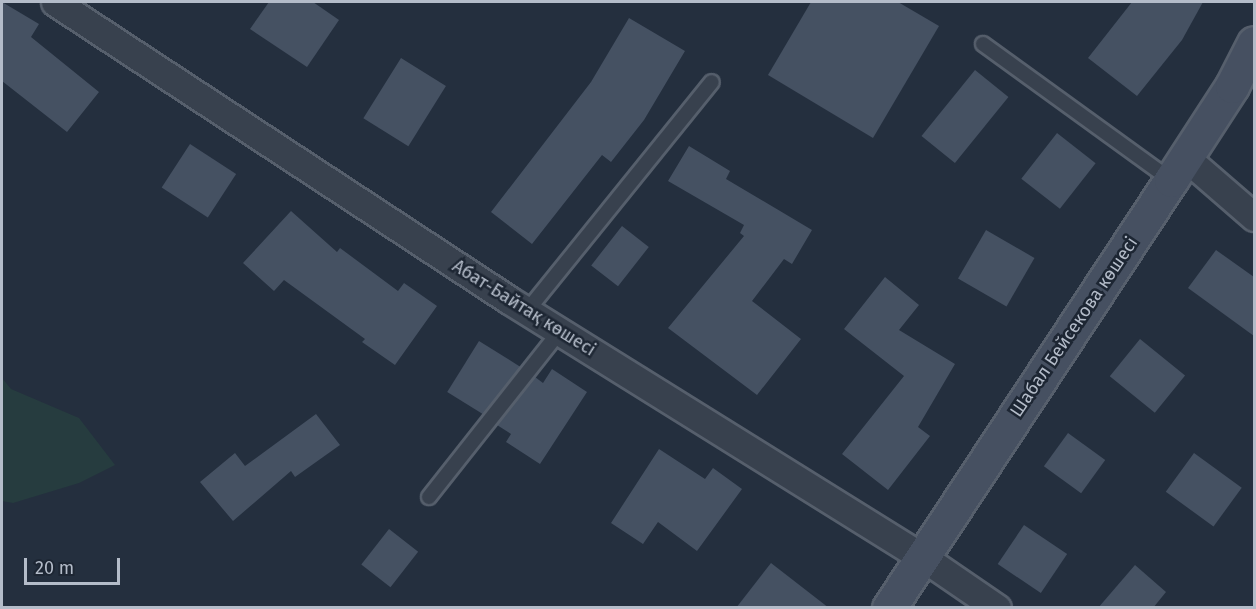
<!DOCTYPE html>
<html>
<head>
<meta charset="utf-8">
<style>
	body { margin:0 }
	#map { position:relative; width:1256px; height:609px; overflow:hidden; background:#242f3e; font-family:"Fira Sans",sans-serif }
	div>[style] { position:absolute }
	.green>* { inset:0; background:#263c3f }
	.building>* { inset:0; background:#455162; transform-origin:0 0 }
	.roads { filter:drop-shadow(2px 0 #565f6c) drop-shadow(-2px 0 #565f6c) drop-shadow(0 2px #565f6c) drop-shadow(0 -2px #565f6c) }
	.service>* { height:14px; margin:-7px; padding:0 7px; transform-origin:7px; border-radius:7px; background:#38414e }
	.minor>* { height:27px; margin:-13.5px; padding:0 13.5px; transform-origin:13.5px; border-radius:13.5px; background:#38414e }
	.secondary>* { height:33px; margin:-16.5px; padding:0 16.5px; transform-origin:16.5px; border-radius:16.5px; background:#465061 }
	span { translate:-50% -50%; white-space:nowrap; text-align:center; line-height:1.15; -webkit-text-stroke:5px #1d2633; paint-order:stroke }
	.street-label { font-size:18px; color:#b4bcc9 }
	.frame { position:absolute; inset:0; border:3px solid #b4bcc9; pointer-events:none }
	.scale { position:absolute; left:24px; top:558px; width:96px; height:27px; box-sizing:border-box; border:3px solid #b4bcc9; border-top:0; padding-left:8px; font-size:18px; line-height:21px; white-space:nowrap; color:#b4bcc9; -webkit-text-stroke:4px #1d2633; paint-order:stroke }
</style>
</head>
<body>
<div id="map">
	<div class="green">
		<i style="clip-path:polygon(2px 378px,11px 389px,79px 418px,115px 465px,79px 483px,13px 503px,2px 501px)"></i>
	</div>
	<div class="building">
		<i style="clip-path:polygon(2px 2px,39px 24px,31px 37px,99px 92px,67px 132px,2px 81px)"></i>
		<i style="clip-path:polygon(269px 2px,313px 2px,339px 20px,307px 67px,250px 29px)"></i>
		<i style="clip-path:polygon(811px 2px,898px 2px,939px 26px,873px 138px,768px 75px)"></i>
		<i style="clip-path:polygon(1132px 2px,1203px 2px,1182px 40px,1137px 96px,1088px 58px)"></i>
		<i style="clip-path:polygon(629px 18px,685px 51px,644px 120px,611px 162px,602px 155px,532px 244px,491px 212px,591px 82px)"></i>
		<i style="left:401px;top:58px;width:53px;height:71px;rotate:32deg"></i>
		<i style="left:975px;top:70px;width:43px;height:85px;rotate:39deg"></i>
		<i style="left:1057px;top:133px;width:49px;height:58px;rotate:38deg"></i>
		<i style="left:190px;top:144px;width:55px;height:52px;rotate:33deg"></i>
		<i style="clip-path:polygon(689px 146px,730px 171px,726px 179px,812px 230px,792px 264px,784px 259px,752px 301px,801px 339px,757px 395px,668px 328px,744px 236px,740px 233px,744px 225px,668px 181px)"></i>
		<i style="clip-path:polygon(291px 211px,337px 252px,340px 248px,398px 291px,404px 283px,437px 306px,395px 365px,362px 342px,365px 339px,284px 280px,274px 291px,243px 263px)"></i>
		<i style="left:622px;top:226px;width:34px;height:50px;rotate:38deg"></i>
		<i style="left:986px;top:230px;width:56px;height:56px;rotate:30deg"></i>
		<i style="clip-path:polygon(1216px 250px,1254px 277px,1254px 336px,1188px 288px)"></i>
		<i style="clip-path:polygon(885px 277px,919px 305px,899px 330px,955px 364px,918px 427px,930px 436px,888px 490px,842px 454px,904px 376px,844px 329px)"></i>
		<i style="left:1140px;top:339px;width:58px;height:48px;rotate:39deg"></i>
		<i style="left:479px;top:341px;width:49px;height:60px;rotate:32deg"></i>
		<i style="clip-path:polygon(552px 369px,587px 392px,540px 464px,506px 442px,511px 434px,497px 425px,535px 377px,543px 383px)"></i>
		<i style="clip-path:polygon(316px 414px,340px 445px,295px 477px,291px 471px,233px 521px,200px 482px,235px 453px,245px 466px)"></i>
		<i style="left:1068px;top:433px;width:46px;height:41px;rotate:36deg"></i>
		<i style="clip-path:polygon(659px 449px,705px 479px,713px 468px,742px 489px,697px 551px,658px 522px,643px 544px,611px 523px)"></i>
		<i style="left:1194px;top:453px;width:59px;height:48px;rotate:36deg"></i>
		<i style="left:1024px;top:525px;width:52px;height:47px;rotate:34deg"></i>
		<i style="left:389px;top:529px;width:37px;height:45px;rotate:38deg"></i>
		<i style="clip-path:polygon(771px 563px,829px 608px,736px 608px)"></i>
		<i style="clip-path:polygon(1135px 565px,1166px 592px,1153px 608px,1098px 608px)"></i>
	</div>
	<div class="roads">
		<div class="service">
			<i style="left:983px;top:44px;width:232px;rotate:35.9deg"></i>
			<i style="left:527px;top:311px;width:294px;rotate:-51.1deg"></i>
			<i style="left:429px;top:497px;width:211px;rotate:-51.7deg"></i>
		</div>
		<div class="minor">
			<i style="left:55px;top:2px;width:543px;rotate:33.28deg"></i>
			<i style="left:509px;top:300px;width:485px;rotate:31.9deg"></i>
			<i style="left:921px;top:556px;width:92px;rotate:34.4deg"></i>
			<i style="left:1186px;top:158px;width:90px;rotate:40.9deg"></i>
		</div>
		<div class="secondary">
			<i style="left:889px;top:608px;width:513px;rotate:-56.62deg"></i>
			<i style="left:1171px;top:180px;width:112px;rotate:-57deg"></i>
			<i style="left:1232px;top:86px;width:48px;rotate:-62.9deg"></i>
		</div>
	</div>
	<div class="street-label">
		<span style="left:524px;top:308px;rotate:32deg">Абат-Байтақ көшесі</span>
		<span style="left:1074px;top:327px;rotate:-56deg">Шабал Бейсекова көшесі</span>
	</div>
	<div class="frame"></div>
	<div class="scale">20 m</div>
</div>
</body>
</html>
